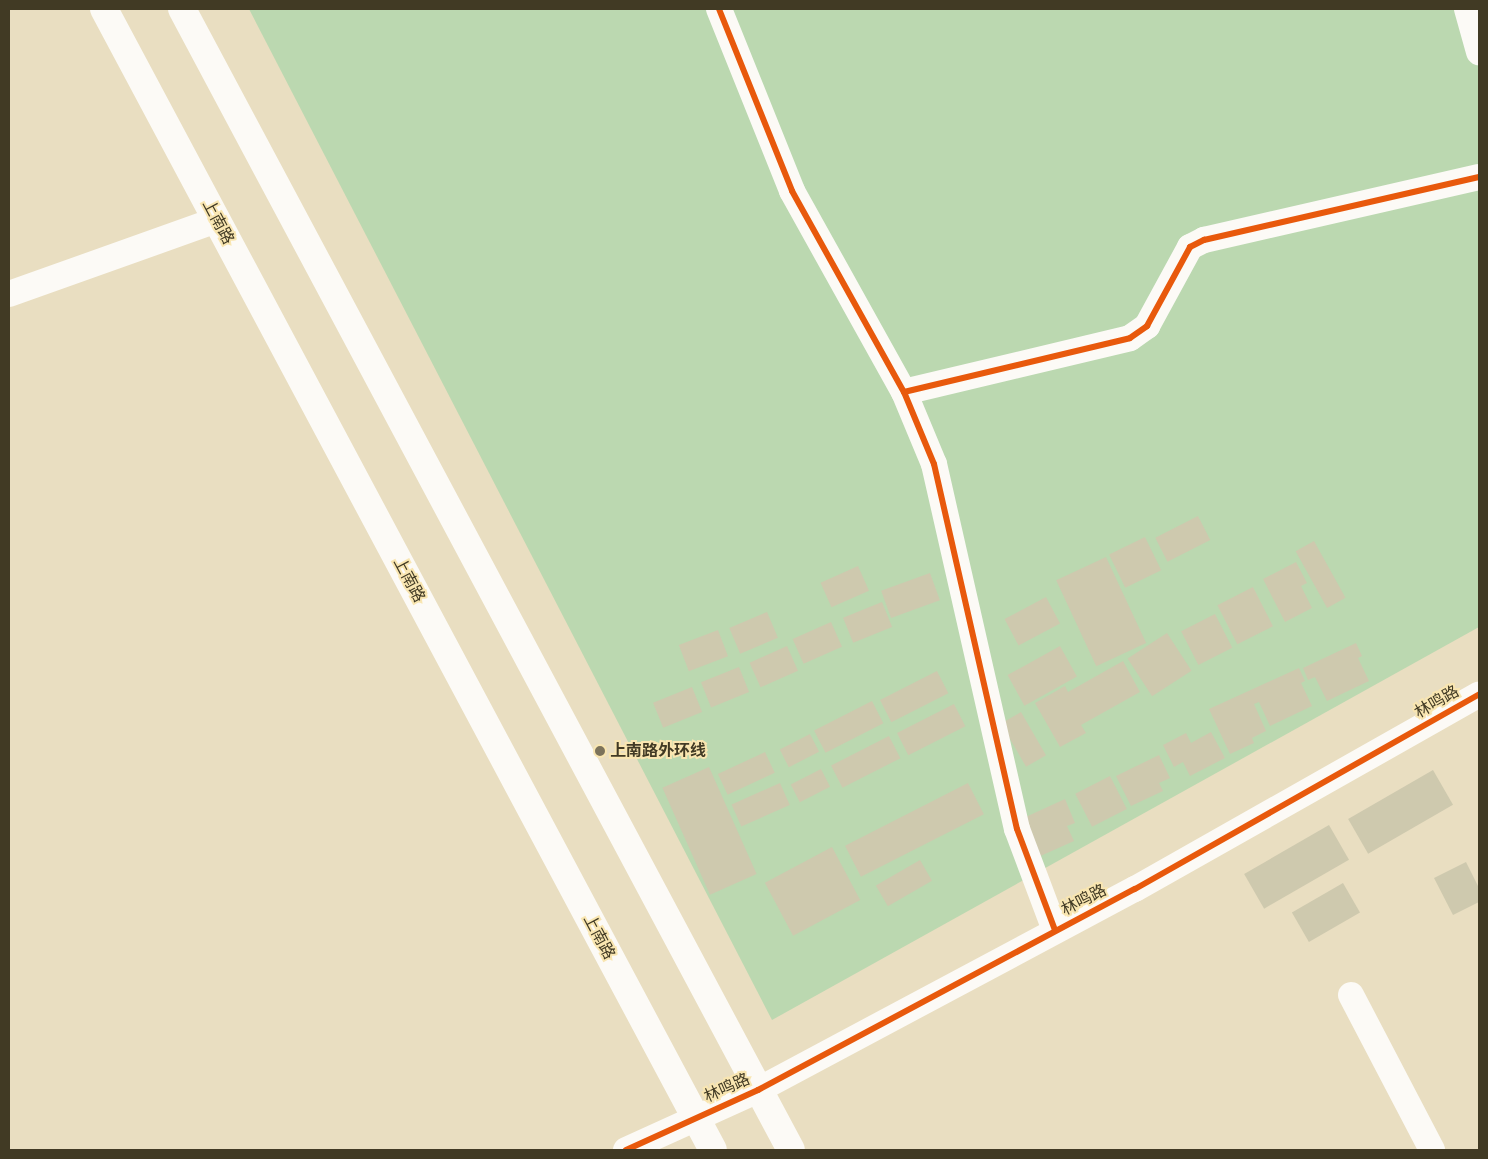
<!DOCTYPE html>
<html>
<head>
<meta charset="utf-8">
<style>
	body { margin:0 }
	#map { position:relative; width:1488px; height:1159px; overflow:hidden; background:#e9dec1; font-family:"Space Grotesk","Noto Sans SC",sans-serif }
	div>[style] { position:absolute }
	.green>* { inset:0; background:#bbd8b0 }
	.building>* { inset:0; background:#cec9ae; transform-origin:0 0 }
	.street>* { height:26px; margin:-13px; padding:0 13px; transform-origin:13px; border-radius:13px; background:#fcfaf6 }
	.secondary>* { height:28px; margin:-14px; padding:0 14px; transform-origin:14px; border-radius:14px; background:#fcfaf6 }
	.cycleway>* { height:6px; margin:-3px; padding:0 3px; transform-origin:3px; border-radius:3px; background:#e8590c }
	.dots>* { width:14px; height:14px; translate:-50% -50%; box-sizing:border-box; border:2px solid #f9e6b1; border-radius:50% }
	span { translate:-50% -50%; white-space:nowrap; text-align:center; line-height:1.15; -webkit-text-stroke:4px #f9e6b1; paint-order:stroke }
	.street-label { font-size:16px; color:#413a24 }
	.poi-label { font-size:16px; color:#413a24; font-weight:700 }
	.left { translate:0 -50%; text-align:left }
	.frame { position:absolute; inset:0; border:10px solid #413a24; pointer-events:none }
</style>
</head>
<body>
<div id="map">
	<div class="green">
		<i style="clip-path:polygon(249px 9px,1479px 9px,1479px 627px,772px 1020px)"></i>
	</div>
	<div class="building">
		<i style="left:1198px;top:516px;width:27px;height:48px;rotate:63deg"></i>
		<i style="left:1145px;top:537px;width:37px;height:40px;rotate:64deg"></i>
		<i style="left:1314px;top:541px;width:65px;height:21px;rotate:61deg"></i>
		<i style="left:1106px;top:557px;width:95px;height:55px;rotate:65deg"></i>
		<i style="clip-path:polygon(1296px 562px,1307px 583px,1301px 586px,1312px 608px,1285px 622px,1263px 579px)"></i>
		<i style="left:858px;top:566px;width:27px;height:41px;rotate:66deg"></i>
		<i style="left:930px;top:573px;width:29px;height:52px;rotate:70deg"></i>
		<i style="left:1253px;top:587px;width:44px;height:40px;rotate:63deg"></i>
		<i style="left:1046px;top:597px;width:30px;height:47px;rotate:62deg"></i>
		<i style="left:882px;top:602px;width:27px;height:42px;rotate:68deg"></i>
		<i style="left:767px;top:612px;width:28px;height:41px;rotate:67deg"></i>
		<i style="left:1215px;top:614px;width:38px;height:38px;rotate:63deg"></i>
		<i style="left:831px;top:622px;width:27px;height:42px;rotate:66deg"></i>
		<i style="left:718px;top:630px;width:28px;height:42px;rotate:69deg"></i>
		<i style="left:1167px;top:633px;width:45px;height:47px;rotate:57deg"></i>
		<i style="clip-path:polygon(1356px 643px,1362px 656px,1358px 658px,1369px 681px,1327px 701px,1315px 677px,1308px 680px,1303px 668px)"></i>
		<i style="left:787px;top:646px;width:27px;height:41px;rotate:66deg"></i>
		<i style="left:1060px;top:646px;width:35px;height:60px;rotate:61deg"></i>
		<i style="clip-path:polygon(1123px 661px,1140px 692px,1081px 725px,1086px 733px,1060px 747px,1035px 703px,1065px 686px,1068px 692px)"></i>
		<i style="left:739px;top:667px;width:27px;height:41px;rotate:68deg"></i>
		<i style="clip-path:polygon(1299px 668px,1305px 681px,1301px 683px,1312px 706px,1270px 726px,1259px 702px,1254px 704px,1266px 731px,1252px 738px,1254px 743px,1230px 754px,1209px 709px)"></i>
		<i style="left:937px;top:671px;width:25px;height:64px;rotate:63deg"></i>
		<i style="left:692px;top:687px;width:27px;height:42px;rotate:68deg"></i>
		<i style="left:872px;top:701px;width:25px;height:65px;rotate:63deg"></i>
		<i style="left:954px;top:704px;width:25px;height:64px;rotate:63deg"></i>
		<i style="left:1021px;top:712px;width:50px;height:23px;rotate:60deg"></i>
		<i style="clip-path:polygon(1211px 732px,1225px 758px,1190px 776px,1183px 762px,1174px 767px,1163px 745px,1186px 733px,1191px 743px)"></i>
		<i style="left:810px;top:734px;width:20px;height:34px;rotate:63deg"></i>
		<i style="left:889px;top:736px;width:25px;height:65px;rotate:63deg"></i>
		<i style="left:765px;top:752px;width:23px;height:52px;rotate:65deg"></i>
		<i style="clip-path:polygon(1159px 755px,1170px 778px,1159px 783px,1163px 791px,1131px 806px,1116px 776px)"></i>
		<i style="left:709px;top:767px;width:117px;height:51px;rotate:66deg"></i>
		<i style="left:821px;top:769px;width:20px;height:34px;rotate:63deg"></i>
		<i style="left:1433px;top:770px;width:40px;height:98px;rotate:60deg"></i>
		<i style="left:1110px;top:776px;width:37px;height:39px;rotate:63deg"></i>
		<i style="left:780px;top:783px;width:24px;height:53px;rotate:66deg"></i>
		<i style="left:968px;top:783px;width:35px;height:138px;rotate:63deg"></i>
		<i style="clip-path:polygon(1065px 799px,1075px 823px,1067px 826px,1074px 841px,1036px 858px,1019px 820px)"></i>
		<i style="left:1329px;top:825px;width:40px;height:98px;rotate:60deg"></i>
		<i style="left:832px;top:847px;width:60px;height:76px;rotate:62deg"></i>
		<i style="left:920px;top:860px;width:24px;height:51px;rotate:60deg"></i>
		<i style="clip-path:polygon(1466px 862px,1479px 888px,1479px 902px,1453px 915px,1434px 878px)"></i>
		<i style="left:1343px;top:883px;width:34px;height:59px;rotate:60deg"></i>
	</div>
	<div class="street">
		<i style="left:719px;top:9px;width:196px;rotate:68.1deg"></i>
		<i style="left:792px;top:191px;width:230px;rotate:60.9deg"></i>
		<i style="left:904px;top:392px;width:78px;rotate:67.4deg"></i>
		<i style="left:934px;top:464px;width:374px;rotate:77.2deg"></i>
		<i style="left:1017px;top:829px;width:108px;rotate:69.4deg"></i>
		<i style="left:1467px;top:9px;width:45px;rotate:74.4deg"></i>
		<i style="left:9px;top:294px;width:221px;rotate:-19.6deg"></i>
		<i style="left:904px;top:392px;width:232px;rotate:-13.4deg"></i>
		<i style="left:1130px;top:338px;width:21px;rotate:-35deg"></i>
		<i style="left:1147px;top:326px;width:90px;rotate:-61.4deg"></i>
		<i style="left:1190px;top:247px;width:16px;rotate:-27deg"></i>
		<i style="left:1204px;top:240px;width:282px;rotate:-12.9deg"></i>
		<i style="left:1351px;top:995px;width:175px;rotate:62.4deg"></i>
		<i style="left:626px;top:1150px;width:145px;rotate:-24.4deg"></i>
		<i style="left:758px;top:1090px;width:427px;rotate:-28.1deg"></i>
		<i style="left:1135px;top:889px;width:395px;rotate:-29.5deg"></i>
	</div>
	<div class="secondary">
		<i style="left:104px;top:9px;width:1293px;rotate:61.91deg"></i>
		<i style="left:182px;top:9px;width:1293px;rotate:61.91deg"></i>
	</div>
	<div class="cycleway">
		<i style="left:719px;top:9px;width:196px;rotate:68.1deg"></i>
		<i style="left:792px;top:191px;width:230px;rotate:60.9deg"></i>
		<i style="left:904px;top:392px;width:78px;rotate:67.4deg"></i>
		<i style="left:934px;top:464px;width:374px;rotate:77.2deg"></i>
		<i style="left:1017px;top:829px;width:108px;rotate:69.4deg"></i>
		<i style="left:904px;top:392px;width:232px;rotate:-13.4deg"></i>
		<i style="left:1130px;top:338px;width:21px;rotate:-35deg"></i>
		<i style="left:1147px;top:326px;width:90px;rotate:-61.4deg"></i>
		<i style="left:1190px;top:247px;width:16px;rotate:-27deg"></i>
		<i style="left:1204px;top:240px;width:282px;rotate:-12.9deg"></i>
		<i style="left:626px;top:1150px;width:145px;rotate:-24.4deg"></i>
		<i style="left:758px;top:1090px;width:427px;rotate:-28.1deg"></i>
		<i style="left:1135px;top:889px;width:395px;rotate:-29.5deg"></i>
	</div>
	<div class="dots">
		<i style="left:600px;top:751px;background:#7c735b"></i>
	</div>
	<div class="street-label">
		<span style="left:218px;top:222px;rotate:62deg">上南路</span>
		<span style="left:409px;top:580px;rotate:62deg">上南路</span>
		<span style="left:1437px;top:702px;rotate:-30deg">林鸣路</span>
		<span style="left:1084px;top:900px;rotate:-27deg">林鸣路</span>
		<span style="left:599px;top:937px;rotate:62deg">上南路</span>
		<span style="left:727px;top:1088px;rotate:-24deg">林鸣路</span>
	</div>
	<div class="poi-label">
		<span class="left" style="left:610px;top:751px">上南路外环线</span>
	</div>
	<div class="frame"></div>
</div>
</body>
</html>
